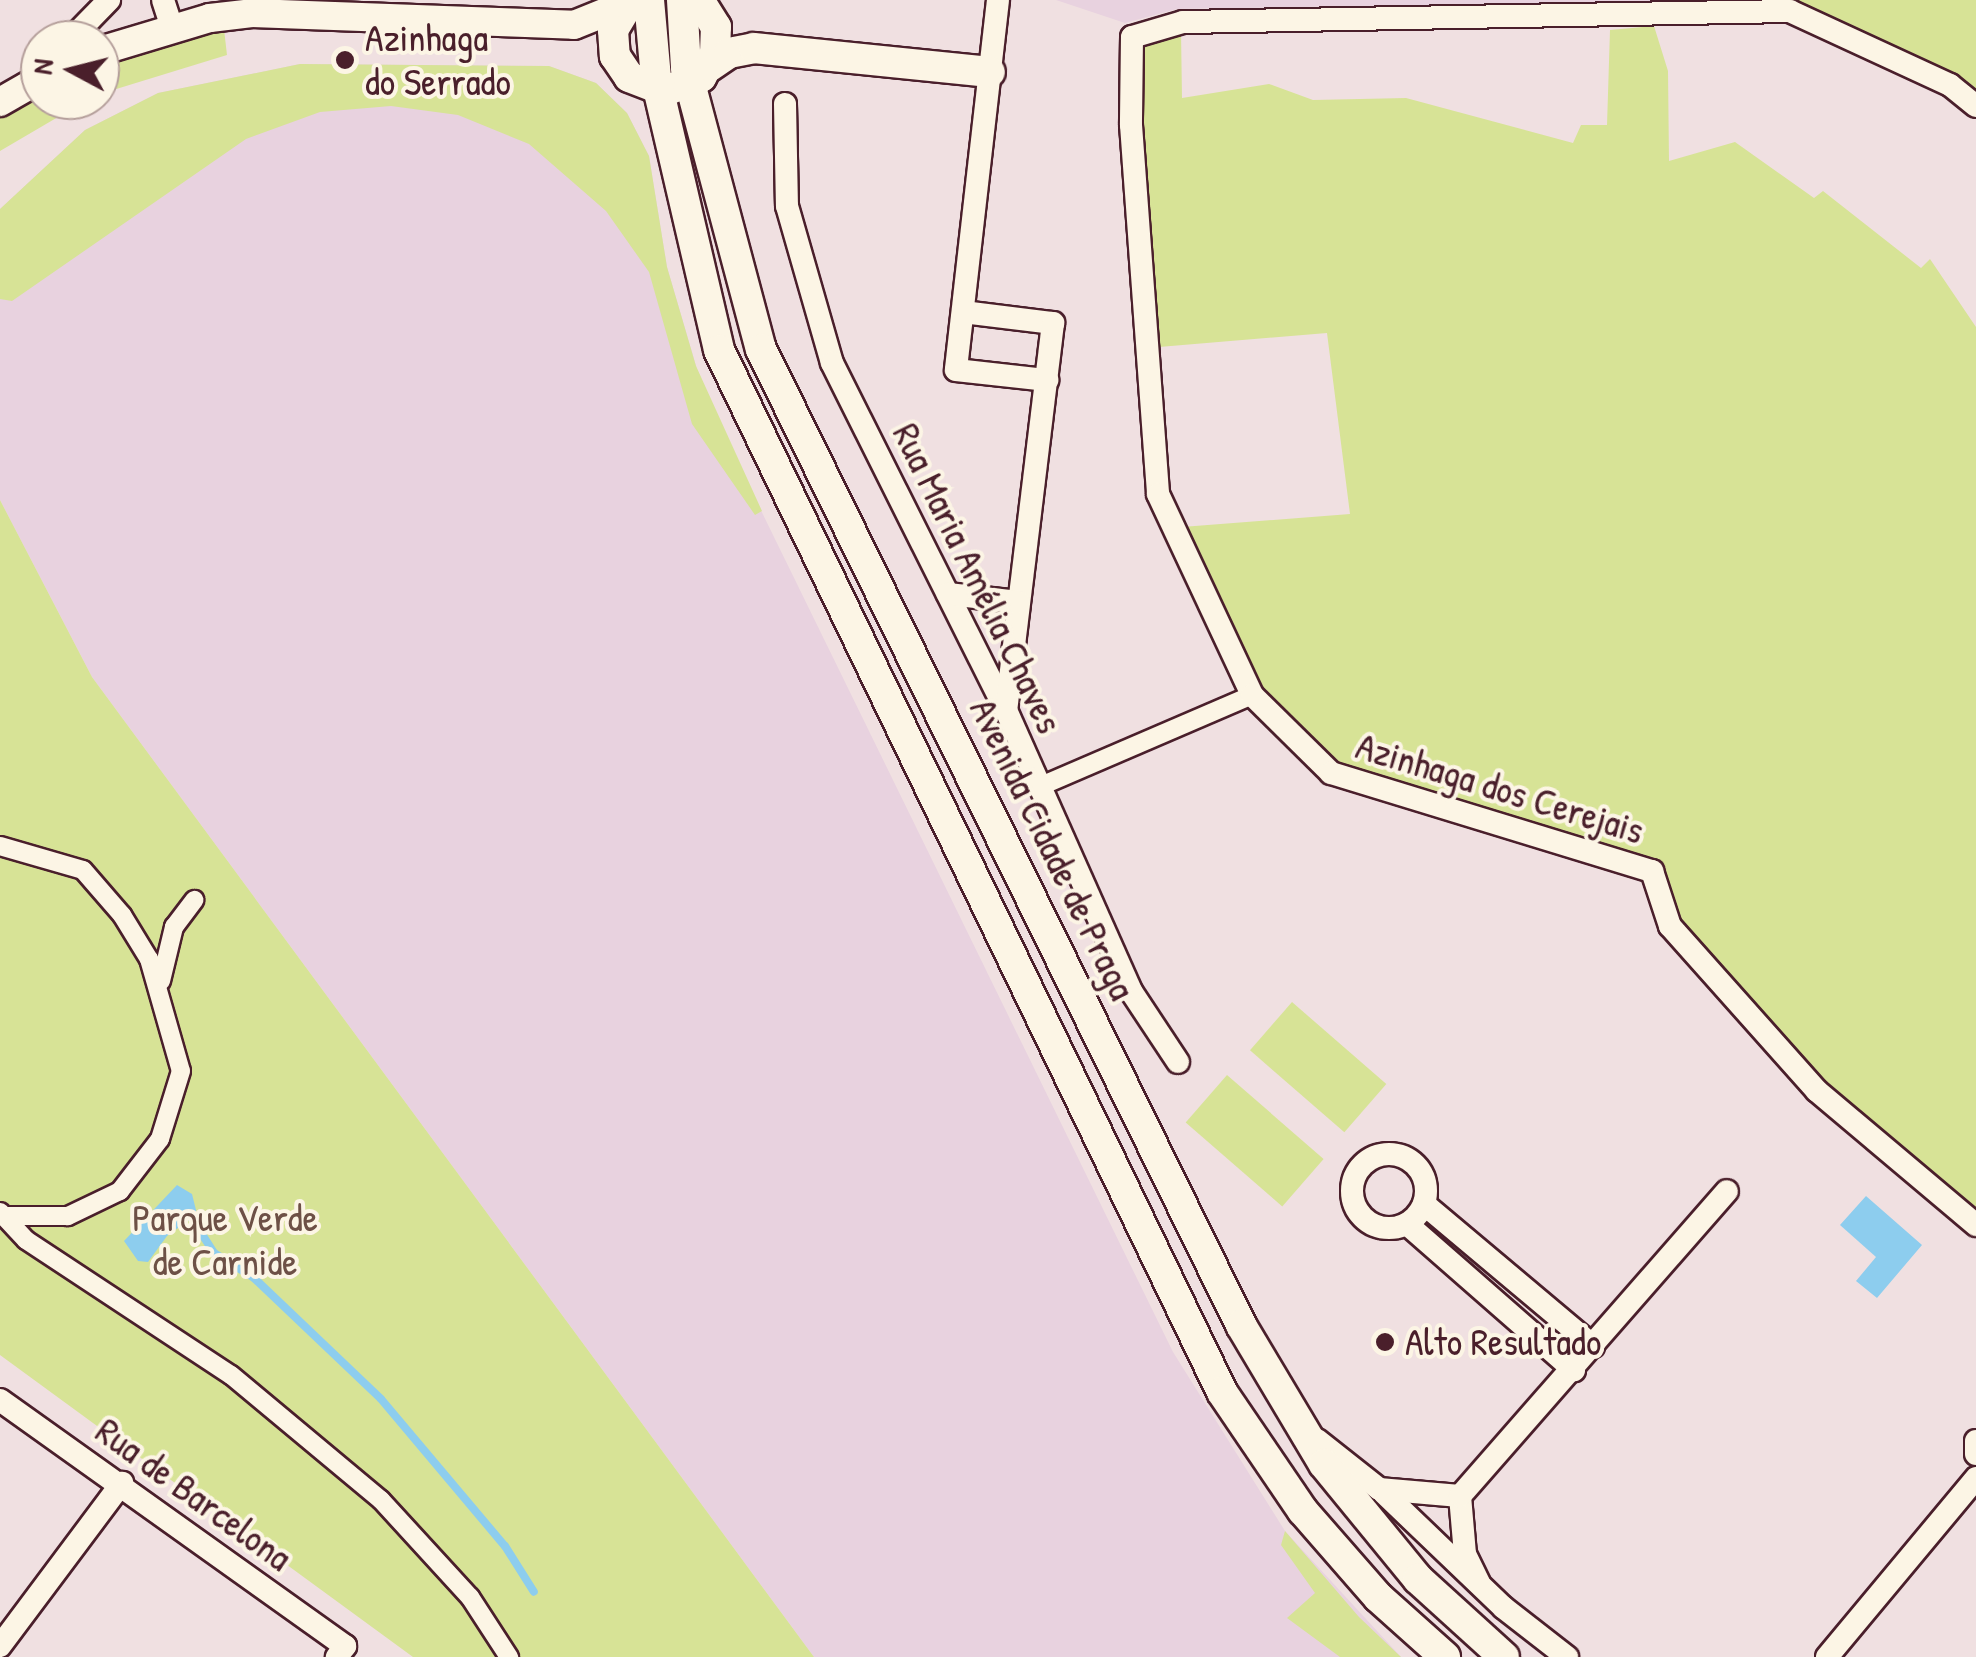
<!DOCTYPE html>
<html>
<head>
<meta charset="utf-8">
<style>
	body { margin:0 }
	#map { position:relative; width:1976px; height:1657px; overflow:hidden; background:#f0e0e1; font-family:"Patrick Hand",sans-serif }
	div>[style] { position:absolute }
	.built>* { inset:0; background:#e8d2df }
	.green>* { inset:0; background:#d7e396; transform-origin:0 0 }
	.water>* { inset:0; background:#8dcdee }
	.stream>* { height:8px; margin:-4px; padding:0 4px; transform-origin:4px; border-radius:4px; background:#8dcdee }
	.roads { filter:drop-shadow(2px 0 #4a1f2b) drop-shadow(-2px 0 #4a1f2b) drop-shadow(0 2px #4a1f2b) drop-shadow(0 -2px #4a1f2b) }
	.pedestrian>* { height:18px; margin:-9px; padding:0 9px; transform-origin:9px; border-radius:9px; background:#fcf5e5 }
	.minor>* { height:22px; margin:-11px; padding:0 11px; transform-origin:11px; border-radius:11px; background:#fcf5e5 }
	.minor>.ring { margin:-11px; padding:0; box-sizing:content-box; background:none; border:22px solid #fcf5e5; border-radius:50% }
	.tertiary>* { height:28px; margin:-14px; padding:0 14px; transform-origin:14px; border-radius:14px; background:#fcf5e5 }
	.secondary>* { height:30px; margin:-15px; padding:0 15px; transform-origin:15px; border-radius:15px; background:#fcf5e5 }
	.dots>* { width:28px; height:28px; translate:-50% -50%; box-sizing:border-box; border:5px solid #fcf5e5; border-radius:50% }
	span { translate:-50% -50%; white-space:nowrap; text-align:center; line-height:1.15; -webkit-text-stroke:8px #fcf5e5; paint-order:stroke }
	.poi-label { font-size:38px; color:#4a1f2b }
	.left { translate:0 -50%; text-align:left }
	.street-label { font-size:38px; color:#4a1f2b }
	.park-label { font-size:38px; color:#6d5046 }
	.north { position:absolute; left:20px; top:20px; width:100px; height:100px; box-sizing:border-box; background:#fcf5e5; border:2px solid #b59f9b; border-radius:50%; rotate:277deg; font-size:28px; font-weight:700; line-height:40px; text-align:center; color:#4a1f2b }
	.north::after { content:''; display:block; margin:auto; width:35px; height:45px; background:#4a1f2b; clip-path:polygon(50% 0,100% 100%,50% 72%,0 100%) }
</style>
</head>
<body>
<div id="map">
	<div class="built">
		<i style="clip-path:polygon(1056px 0,1759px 0,1177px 9px,1125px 23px)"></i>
		<i style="clip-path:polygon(300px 64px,549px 66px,596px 83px,627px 113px,649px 156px,667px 267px,697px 369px,728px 443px,1173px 1352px,1285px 1531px,1401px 1657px,814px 1657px,92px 677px,0 500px,0 209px,85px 130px,158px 93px)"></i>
	</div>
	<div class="green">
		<i style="clip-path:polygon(1794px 0,1976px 0,1976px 96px,1926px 63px)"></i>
		<i style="clip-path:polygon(1654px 26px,1668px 71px,1669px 161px,1735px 142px,1814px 198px,1823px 191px,1921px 268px,1930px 259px,1976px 327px,1976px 1215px,1810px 1068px,1682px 924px,1657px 862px,1338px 766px,1261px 690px,1182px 527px,1350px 514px,1327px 333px,1159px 347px,1139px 55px,1147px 40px,1181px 31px,1182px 98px,1269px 84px,1313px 100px,1406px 98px,1573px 143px,1581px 125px,1607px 125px,1610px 30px)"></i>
		<i style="clip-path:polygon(224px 29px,227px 55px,100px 94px,100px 63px)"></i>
		<i style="clip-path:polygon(300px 64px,549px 66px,596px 83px,627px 113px,649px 156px,667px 267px,696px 366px,762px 511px,755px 515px,692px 424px,649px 272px,606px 211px,529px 144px,458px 115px,391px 106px,320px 112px,246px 139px,12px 301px,0 299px,0 209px,85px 130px,158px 93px)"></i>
		<i style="clip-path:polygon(40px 92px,40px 100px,87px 100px,0 151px,0 117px)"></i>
		<i style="clip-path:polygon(0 500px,92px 677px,814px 1657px,413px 1657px,0 1355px)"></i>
		<i style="left:1292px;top:1002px;width:125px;height:64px;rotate:41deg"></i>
		<i style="left:1227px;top:1075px;width:128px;height:63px;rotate:41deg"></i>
		<i style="clip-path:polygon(1285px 1531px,1359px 1617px,1401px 1657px,1340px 1657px,1287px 1618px,1315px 1593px,1281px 1545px)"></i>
	</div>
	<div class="water">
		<i style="clip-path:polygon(177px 1185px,192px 1194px,197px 1214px,167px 1236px,148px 1262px,138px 1261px,124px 1241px)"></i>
		<i style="clip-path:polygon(1866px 1196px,1922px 1245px,1877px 1298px,1856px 1281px,1876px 1257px,1840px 1225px)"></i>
	</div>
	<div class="stream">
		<i style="left:189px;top:1214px;width:46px;rotate:57.3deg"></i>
		<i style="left:214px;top:1253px;width:47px;rotate:32deg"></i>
		<i style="left:254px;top:1278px;width:175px;rotate:43.6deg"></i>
		<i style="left:381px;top:1399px;width:192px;rotate:49.9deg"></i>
		<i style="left:505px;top:1546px;width:54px;rotate:57.8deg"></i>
	</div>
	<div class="roads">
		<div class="pedestrian">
			<i style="left:1041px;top:786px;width:230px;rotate:-23.3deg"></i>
			<i style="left:0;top:846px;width:86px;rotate:16.1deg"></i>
			<i style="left:83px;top:870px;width:60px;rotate:49.1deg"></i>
			<i style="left:122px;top:915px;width:52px;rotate:58.5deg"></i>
			<i style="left:149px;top:959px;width:116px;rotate:74.1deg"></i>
			<i style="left:181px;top:1071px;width:71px;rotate:107.2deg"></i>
			<i style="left:160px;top:1139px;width:66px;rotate:127.6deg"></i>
			<i style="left:120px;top:1191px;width:58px;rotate:154.3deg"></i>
			<i style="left:68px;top:1216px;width:65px;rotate:180deg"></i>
			<i style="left:161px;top:981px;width:56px;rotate:-76.5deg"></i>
			<i style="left:174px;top:927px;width:34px;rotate:-53deg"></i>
			<i style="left:0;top:1212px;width:38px;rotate:47deg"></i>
			<i style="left:26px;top:1240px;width:245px;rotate:33.4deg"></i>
			<i style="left:231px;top:1375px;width:195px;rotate:39.8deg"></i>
			<i style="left:381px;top:1500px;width:132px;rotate:47.5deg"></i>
			<i style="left:470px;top:1597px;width:72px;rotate:57deg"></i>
		</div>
		<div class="minor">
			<i style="left:163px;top:0;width:29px;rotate:72deg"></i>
			<i style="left:998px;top:0;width:372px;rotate:96.5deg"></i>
			<i style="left:956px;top:370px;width:92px;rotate:6.3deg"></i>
			<i style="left:70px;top:40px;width:56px;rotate:-45.7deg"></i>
			<i style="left:785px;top:104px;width:102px;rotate:88.9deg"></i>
			<i style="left:787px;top:206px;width:163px;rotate:74deg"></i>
			<i style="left:832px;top:363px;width:388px;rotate:63.4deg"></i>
			<i style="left:1006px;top:710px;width:308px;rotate:66deg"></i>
			<i style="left:1131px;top:991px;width:85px;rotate:56.5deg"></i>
			<i style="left:1976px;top:106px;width:33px;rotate:-141deg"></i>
			<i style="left:1950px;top:85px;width:176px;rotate:-155.2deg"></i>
			<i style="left:1790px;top:11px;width:607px;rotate:178.96deg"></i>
			<i style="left:1183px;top:22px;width:53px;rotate:163.6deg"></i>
			<i style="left:1132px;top:37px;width:88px;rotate:90.7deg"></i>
			<i style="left:1131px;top:125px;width:370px;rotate:85.8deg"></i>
			<i style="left:1158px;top:494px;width:222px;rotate:64.9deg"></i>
			<i style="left:1252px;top:695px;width:111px;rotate:44.6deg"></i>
			<i style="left:1331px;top:773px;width:336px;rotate:17deg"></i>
			<i style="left:1652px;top:871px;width:58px;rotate:71.9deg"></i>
			<i style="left:1670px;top:926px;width:221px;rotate:48.3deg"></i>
			<i style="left:1817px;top:1091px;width:208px;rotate:40.1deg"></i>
			<i style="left:963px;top:312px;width:91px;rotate:7deg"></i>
			<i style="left:1053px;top:323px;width:390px;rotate:96.9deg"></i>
			<i style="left:948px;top:594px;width:71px;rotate:6.4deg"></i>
			<i class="ring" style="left:1352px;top:1154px;width:52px;height:52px"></i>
			<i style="left:1424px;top:1204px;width:221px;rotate:40deg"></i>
			<i style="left:1407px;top:1224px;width:222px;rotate:41.2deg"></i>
			<i style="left:0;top:1400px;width:424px;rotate:35.5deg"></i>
			<i style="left:345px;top:1646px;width:14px;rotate:126deg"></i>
			<i style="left:1317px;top:1440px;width:79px;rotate:38.3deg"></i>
			<i style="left:1379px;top:1489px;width:81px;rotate:4.9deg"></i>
			<i style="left:1460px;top:1496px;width:58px;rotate:85.1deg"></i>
			<i style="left:1465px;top:1554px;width:32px;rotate:64deg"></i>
			<i style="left:1976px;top:1441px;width:13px;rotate:90deg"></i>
			<i style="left:1384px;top:1493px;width:166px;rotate:43.8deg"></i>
			<i style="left:1504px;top:1608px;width:80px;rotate:37.9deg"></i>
			<i style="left:1460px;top:1496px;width:405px;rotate:-48.8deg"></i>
			<i style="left:0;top:1646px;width:204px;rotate:-53.2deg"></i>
			<i style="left:1827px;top:1657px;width:233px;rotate:-50.2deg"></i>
		</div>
		<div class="tertiary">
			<i style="left:100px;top:51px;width:115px;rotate:-16.7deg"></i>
			<i style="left:210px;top:18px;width:42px;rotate:-6.8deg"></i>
			<i style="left:252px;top:13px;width:322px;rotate:2.1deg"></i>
			<i style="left:574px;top:25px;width:56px;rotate:-22deg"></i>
			<i style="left:0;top:102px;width:46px;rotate:-29.9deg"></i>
		</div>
		<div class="secondary">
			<i style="left:631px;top:0;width:35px;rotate:121deg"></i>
			<i style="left:613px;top:30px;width:26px;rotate:86deg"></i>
			<i style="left:615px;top:56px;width:25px;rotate:56deg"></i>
			<i style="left:629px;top:77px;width:39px;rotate:21deg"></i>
			<i style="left:665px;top:91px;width:39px;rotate:-21deg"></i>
			<i style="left:701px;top:77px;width:27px;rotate:-59deg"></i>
			<i style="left:715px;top:54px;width:27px;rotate:-88deg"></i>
			<i style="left:716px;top:27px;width:32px;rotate:-122deg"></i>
			<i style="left:649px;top:0;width:79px;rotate:84.9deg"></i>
			<i style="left:656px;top:79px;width:278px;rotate:76.9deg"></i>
			<i style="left:719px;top:350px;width:1157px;rotate:64.23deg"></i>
			<i style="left:1222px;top:1392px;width:144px;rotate:55.8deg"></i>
			<i style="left:1303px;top:1511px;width:114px;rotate:48.9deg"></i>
			<i style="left:1378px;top:1597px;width:90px;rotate:41.8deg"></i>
			<i style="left:682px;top:0;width:68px;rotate:86.6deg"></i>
			<i style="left:686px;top:68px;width:291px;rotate:75.1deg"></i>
			<i style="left:761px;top:349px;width:1088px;rotate:63.81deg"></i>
			<i style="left:1241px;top:1325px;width:162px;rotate:59.2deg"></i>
			<i style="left:1324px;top:1464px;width:149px;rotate:50.7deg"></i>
			<i style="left:1418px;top:1579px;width:116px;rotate:42.2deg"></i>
			<i style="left:710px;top:66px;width:23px;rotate:-34deg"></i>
			<i style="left:729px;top:53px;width:25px;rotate:-11deg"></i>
			<i style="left:754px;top:48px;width:237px;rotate:5.8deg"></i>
		</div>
	</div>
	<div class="dots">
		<i style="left:345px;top:60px;background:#4a1f2b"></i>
		<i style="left:1385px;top:1342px;background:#4a1f2b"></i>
	</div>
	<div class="poi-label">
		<span class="left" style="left:365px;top:60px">Azinhaga<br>do Serrado</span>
		<span class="left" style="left:1405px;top:1342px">Alto Resultado</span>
	</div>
	<div class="street-label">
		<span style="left:978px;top:578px;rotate:64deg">Rua Maria Amélia Chaves</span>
		<span style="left:1500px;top:788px;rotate:17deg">Azinhaga dos Cerejais</span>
		<span style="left:1053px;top:849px;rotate:64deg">Avenida Cidade de Praga</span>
		<span style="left:194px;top:1494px;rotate:36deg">Rua de Barcelona</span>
	</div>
	<div class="park-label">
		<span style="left:225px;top:1240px">Parque Verde<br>de Carnide</span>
	</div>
	<div class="north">N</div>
</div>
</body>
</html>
